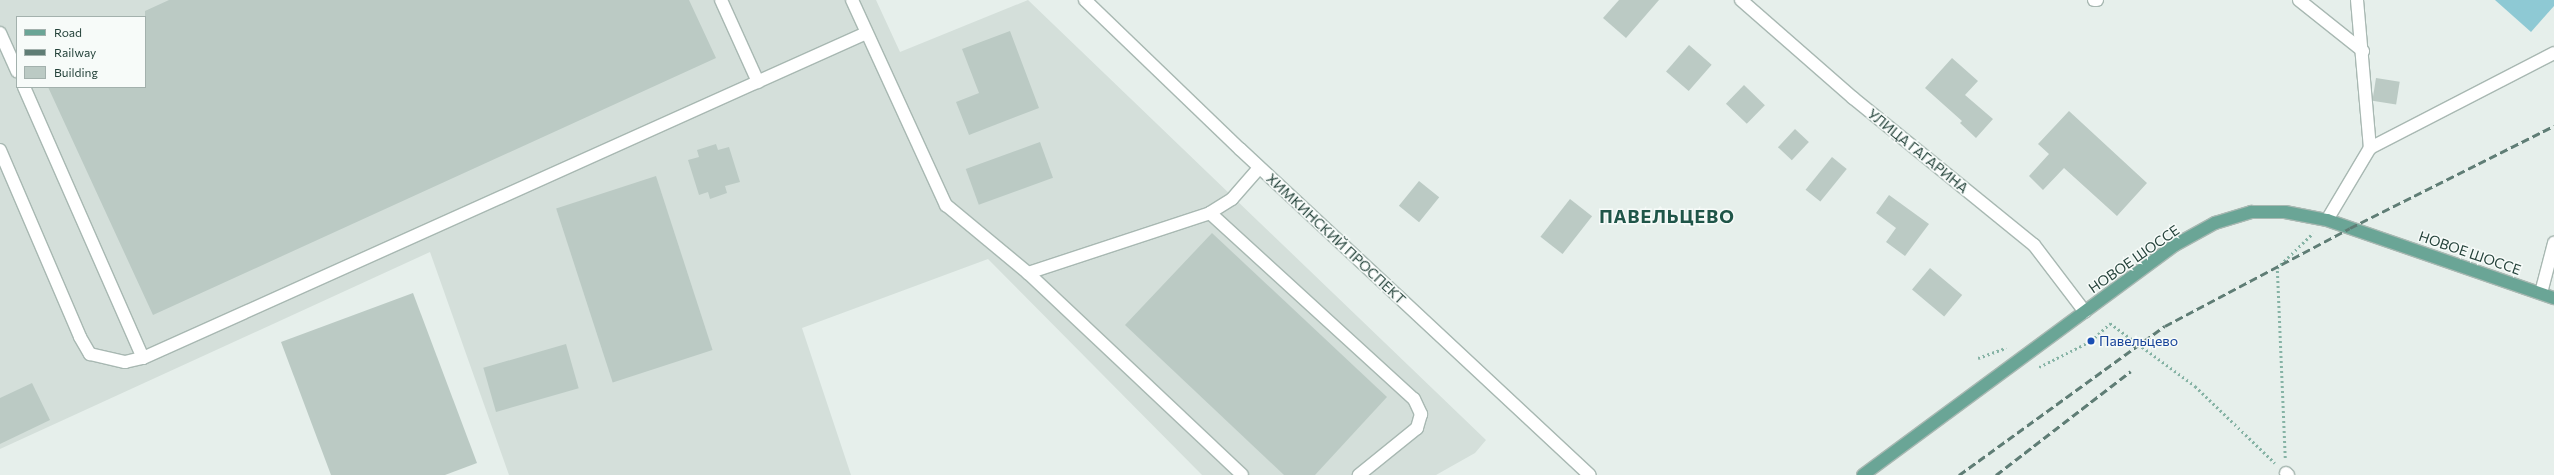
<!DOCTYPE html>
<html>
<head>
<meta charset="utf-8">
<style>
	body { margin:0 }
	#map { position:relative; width:2554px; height:475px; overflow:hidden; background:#e6efeb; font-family:Commissioner,sans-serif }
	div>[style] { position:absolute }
	.built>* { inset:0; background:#d4dfda }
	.water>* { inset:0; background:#8ec9d4 }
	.building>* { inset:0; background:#bbcac4; transform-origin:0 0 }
	.path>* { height:2.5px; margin-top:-1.25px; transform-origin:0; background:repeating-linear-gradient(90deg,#86b3a5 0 2px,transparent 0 5px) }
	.roads { filter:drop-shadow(1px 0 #a8b8b2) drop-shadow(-1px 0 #a8b8b2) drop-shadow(0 1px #a8b8b2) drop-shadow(0 -1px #a8b8b2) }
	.minor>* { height:12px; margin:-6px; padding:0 6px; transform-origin:6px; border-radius:6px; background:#fff }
	.major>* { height:12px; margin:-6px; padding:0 6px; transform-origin:6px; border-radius:6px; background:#6aa596 }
	.rail>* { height:3px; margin-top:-1.5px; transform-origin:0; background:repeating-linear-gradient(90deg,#5f7d75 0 8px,transparent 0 12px) }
	.dots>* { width:11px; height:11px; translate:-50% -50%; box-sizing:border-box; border:2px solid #f7fbf9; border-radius:50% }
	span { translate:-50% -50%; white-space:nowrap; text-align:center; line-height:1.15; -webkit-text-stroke:3px #f7fbf9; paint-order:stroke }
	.street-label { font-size:14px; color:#24423a }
	.transit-label { font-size:14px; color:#164399 }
	.left { translate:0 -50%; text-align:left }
	.district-label { font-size:18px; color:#1f5548; font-weight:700; letter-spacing:1px }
	.legend { position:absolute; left:16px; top:16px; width:130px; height:72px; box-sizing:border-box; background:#f7fbf9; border:1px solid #a3b1ad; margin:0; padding:5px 7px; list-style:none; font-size:12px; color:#24423a }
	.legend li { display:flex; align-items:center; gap:8px; height:20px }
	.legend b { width:20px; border:1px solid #a3b1ad }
</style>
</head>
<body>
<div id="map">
	<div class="built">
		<i style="clip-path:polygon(evenodd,0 0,876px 0,900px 52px,1028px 0,1486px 440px,1475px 453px,1436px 475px,1202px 475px,988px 259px,802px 328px,851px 475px,509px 475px,430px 252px,0 449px,0 0,17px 17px,145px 17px,145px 87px,17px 87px,17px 17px)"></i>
	</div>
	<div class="water">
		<i style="clip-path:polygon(2495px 0,2554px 0,2554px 6px,2531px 32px)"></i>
	</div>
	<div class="building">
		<i style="clip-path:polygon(169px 0,689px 0,716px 58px,153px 315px,48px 87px,145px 87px,145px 11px)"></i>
		<i style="clip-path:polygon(1619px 0,1659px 0,1626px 38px,1603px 18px)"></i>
		<i style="clip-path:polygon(1010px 31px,1039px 108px,969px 135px,956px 102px,979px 93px,962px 49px)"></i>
		<i style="left:1689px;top:45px;width:30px;height:35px;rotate:41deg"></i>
		<i style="clip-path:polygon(1952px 58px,1978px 81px,1965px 95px,1993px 119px,1976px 138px,1960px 123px,1962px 121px,1925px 88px)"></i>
		<i style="left:2376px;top:78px;width:24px;height:23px;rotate:9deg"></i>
		<i style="left:1744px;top:85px;width:29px;height:26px;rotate:44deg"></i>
		<i style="clip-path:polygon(2069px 111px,2147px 183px,2117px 216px,2064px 168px,2043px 190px,2029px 176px,2049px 154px,2038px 144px)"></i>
		<i style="left:1795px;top:129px;width:19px;height:25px;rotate:43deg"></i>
		<i style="left:1040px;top:142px;width:38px;height:79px;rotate:70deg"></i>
		<i style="clip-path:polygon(716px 144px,718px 150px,729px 147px,740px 182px,725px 186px,727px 193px,710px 199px,708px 192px,699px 195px,688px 160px,699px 157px,697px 150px)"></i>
		<i style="left:1832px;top:157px;width:19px;height:42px;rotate:39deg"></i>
		<i style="left:656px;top:176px;width:183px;height:105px;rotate:72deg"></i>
		<i style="left:1419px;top:181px;width:26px;height:32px;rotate:39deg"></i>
		<i style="clip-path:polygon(1889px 195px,1929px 224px,1905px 256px,1886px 242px,1896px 228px,1876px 213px)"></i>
		<i style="left:1570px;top:199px;width:28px;height:48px;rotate:38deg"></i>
		<i style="clip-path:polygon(1212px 233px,1387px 397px,1315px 475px,1284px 475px,1125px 325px)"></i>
		<i style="left:1930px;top:268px;width:42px;height:28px;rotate:40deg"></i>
		<i style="clip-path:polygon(413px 293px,477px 463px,445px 475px,331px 475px,281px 342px)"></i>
		<i style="left:566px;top:344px;width:46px;height:86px;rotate:74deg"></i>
		<i style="clip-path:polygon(32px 383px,50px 420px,0 444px,0 398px)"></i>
	</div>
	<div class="path">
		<i style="left:1978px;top:358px;width:30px;rotate:-20deg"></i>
		<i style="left:2039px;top:367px;width:58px;rotate:-26.6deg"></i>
		<i style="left:2091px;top:341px;width:26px;rotate:-43deg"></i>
		<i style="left:2110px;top:323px;width:106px;rotate:36.5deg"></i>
		<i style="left:2195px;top:386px;width:111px;rotate:43.9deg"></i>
		<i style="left:2285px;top:458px;width:190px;rotate:-92.4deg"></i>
		<i style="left:2277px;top:268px;width:50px;rotate:-44.2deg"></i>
	</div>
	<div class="roads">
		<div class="minor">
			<i style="left:721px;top:0;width:90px;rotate:65.7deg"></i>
			<i style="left:852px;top:0;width:226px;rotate:65.4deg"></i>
			<i style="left:946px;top:205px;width:107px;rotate:39.7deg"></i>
			<i style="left:1028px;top:273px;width:294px;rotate:43.3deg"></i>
			<i style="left:1085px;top:0;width:215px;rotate:43.9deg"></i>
			<i style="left:1240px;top:149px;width:478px;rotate:43deg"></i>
			<i style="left:1741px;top:0;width:149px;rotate:41.2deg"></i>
			<i style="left:1853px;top:98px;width:233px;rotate:39.1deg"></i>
			<i style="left:2034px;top:245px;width:84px;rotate:52.7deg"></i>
			<i style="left:2094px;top:0;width:3px"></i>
			<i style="left:2299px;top:0;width:82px;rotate:38.6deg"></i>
			<i style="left:2357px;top:0;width:149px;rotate:85deg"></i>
			<i style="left:0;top:33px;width:42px;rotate:65.9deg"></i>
			<i style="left:24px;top:87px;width:296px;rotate:66.3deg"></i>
			<i style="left:0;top:150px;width:203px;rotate:66.8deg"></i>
			<i style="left:80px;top:337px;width:20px;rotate:60deg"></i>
			<i style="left:90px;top:354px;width:36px;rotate:13deg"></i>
			<i style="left:125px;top:362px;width:18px;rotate:-13deg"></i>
			<i style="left:143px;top:358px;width:793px;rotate:-24.2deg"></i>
			<i style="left:1259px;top:168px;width:41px;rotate:131.1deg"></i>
			<i style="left:1232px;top:199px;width:26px;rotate:148deg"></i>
			<i style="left:1210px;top:213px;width:276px;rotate:42.4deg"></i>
			<i style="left:1414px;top:399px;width:17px;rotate:65deg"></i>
			<i style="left:1421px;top:414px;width:15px;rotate:106deg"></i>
			<i style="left:1417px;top:428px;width:75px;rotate:141deg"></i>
			<i style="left:2327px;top:220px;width:84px;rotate:-59.2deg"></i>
			<i style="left:2370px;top:148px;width:207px;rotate:-27.3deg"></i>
			<i style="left:1028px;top:273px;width:192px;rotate:-18.2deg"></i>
			<i style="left:2541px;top:293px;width:52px;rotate:-75.4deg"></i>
			<i style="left:2286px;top:473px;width:3px;rotate:45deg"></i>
		</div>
		<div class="major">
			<i style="left:1863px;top:475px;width:388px;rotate:-36.4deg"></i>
			<i style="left:2175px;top:245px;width:46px;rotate:-28.8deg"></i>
			<i style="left:2215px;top:223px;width:38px;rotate:-17deg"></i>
			<i style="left:2251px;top:212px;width:34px"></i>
			<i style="left:2285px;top:212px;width:43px;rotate:10.8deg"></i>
			<i style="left:2327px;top:220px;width:240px;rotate:19deg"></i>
		</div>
	</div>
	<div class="rail">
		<i style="left:1959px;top:475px;width:254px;rotate:-35.9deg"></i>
		<i style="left:2165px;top:326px;width:209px;rotate:-27.9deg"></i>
		<i style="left:2350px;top:228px;width:228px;rotate:-26.6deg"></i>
		<i style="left:1996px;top:475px;width:170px;rotate:-37.6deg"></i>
	</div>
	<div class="dots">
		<i style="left:2091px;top:341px;background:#1a4fb4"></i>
	</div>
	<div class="street-label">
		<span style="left:1918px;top:151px;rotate:39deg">УЛИЦА ГАГАРИНА</span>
		<span style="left:1336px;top:239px;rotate:43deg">ХИМКИНСКИЙ ПРОСПЕКТ</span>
		<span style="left:2470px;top:253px;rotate:19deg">НОВОЕ ШОССЕ</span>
		<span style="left:2134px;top:259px;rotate:-35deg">НОВОЕ ШОССЕ</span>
	</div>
	<div class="transit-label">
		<span class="left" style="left:2099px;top:341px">Павельцево</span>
	</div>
	<div class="district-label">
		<span style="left:1667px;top:216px">ПАВЕЛЬЦЕВО</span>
	</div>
	<ul class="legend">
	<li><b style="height:5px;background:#6aa596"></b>Road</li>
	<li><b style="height:5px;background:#5f7d75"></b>Railway</li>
	<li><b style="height:11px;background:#bbcac4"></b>Building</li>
	</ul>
</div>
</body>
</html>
